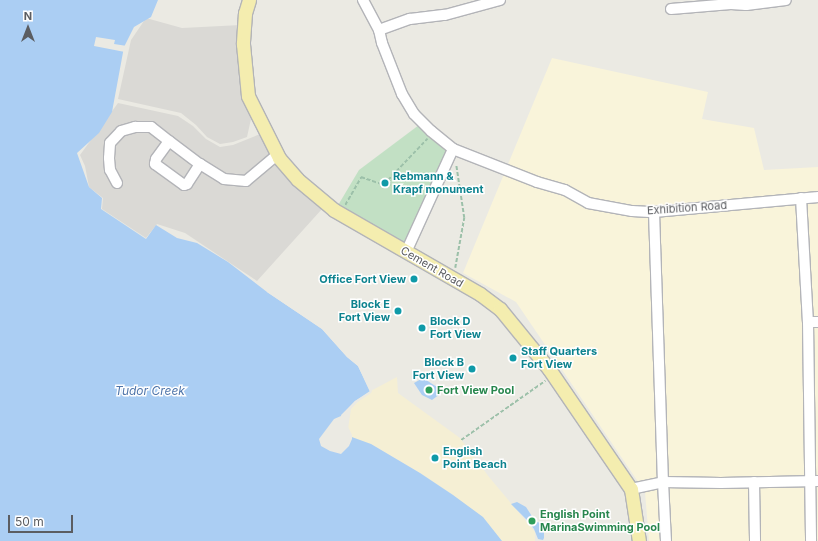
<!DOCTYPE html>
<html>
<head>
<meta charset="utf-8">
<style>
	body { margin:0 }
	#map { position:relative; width:818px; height:541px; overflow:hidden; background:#ebeae3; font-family:Inter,sans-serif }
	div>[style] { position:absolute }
	.commercial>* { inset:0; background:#f9f4da }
	.industrial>* { inset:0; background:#dad9d5 }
	.green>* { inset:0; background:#c2e0c4 }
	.sand>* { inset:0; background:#f5efd4 }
	.water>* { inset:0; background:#abcef3 }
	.pier>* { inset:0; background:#ebeae3 }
	.path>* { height:1.5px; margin-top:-0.75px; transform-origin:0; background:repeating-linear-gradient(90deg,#9cc0a9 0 4px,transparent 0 6px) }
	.roads { filter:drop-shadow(1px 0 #b3b4b8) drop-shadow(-1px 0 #b3b4b8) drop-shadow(0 1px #b3b4b8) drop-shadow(0 -1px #b3b4b8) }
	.minor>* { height:10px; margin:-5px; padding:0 5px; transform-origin:5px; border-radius:5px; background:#fff }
	.major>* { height:13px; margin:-6.5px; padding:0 6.5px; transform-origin:6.5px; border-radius:6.5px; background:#f4edaf }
	.dots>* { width:11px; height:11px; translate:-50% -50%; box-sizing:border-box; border:2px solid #fff; border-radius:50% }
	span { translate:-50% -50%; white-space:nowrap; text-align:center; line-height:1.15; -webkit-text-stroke:3px #fff; paint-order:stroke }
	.culture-label { font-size:11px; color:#0d838f; font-weight:700 }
	.left { translate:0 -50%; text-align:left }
	.right { translate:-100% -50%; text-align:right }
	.street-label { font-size:11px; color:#5b5d61 }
	.leisure-label { font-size:11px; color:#27864d; font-weight:700 }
	.water-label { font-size:12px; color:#4f75aa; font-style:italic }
	.north { position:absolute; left:8px; top:8px; width:40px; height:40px; -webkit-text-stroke:3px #fff; paint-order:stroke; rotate:0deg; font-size:11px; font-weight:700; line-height:16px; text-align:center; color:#5b5d61 }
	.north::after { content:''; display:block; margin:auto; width:14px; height:18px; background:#5b5d61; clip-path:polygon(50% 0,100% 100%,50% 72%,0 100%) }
	.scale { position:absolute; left:8px; top:515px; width:65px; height:18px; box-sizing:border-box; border:2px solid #5b5d61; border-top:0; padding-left:5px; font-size:12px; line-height:14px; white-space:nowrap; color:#5b5d61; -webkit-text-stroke:3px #fff; paint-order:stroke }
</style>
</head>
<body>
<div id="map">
	<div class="commercial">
		<i style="clip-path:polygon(552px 58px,708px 92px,702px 119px,754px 128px,764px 170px,818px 167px,818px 541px,649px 541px,645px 492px,516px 302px,463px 273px)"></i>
	</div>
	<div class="industrial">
		<i style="clip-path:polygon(146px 18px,182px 28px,241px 25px,238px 48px,239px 83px,243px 100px,251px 119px,247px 137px,233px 142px,220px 144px,207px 137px,196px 125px,181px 113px,118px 99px,131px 40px)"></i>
		<i style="clip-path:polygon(118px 103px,178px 116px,193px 126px,206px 139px,220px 147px,233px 145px,260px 134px,273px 160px,322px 209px,257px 281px,185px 233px,157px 224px,146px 238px,102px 209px,103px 198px,89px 187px,85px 166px,80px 155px)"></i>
	</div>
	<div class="green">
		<i style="clip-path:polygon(419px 125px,453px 149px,404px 251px,337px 207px,359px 170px)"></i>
	</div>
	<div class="sand">
		<i style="clip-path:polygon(397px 377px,398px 393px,460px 438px,489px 477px,535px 532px,535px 541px,502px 541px,453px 495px,420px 473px,371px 444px,352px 439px,348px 429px,351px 409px,365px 394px)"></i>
	</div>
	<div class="water">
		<i style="clip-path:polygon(0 0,158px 0,151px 17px,134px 27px,124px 47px,112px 112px,99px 133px,77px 153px,89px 187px,102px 198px,101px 209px,146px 239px,156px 225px,177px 238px,197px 243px,228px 262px,267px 292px,322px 329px,347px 357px,358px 366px,370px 392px,355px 401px,341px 415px,349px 436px,371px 444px,420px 473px,453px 495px,483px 517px,502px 541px,0 541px)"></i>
		<i style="clip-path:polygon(423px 378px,437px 387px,440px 394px,432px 400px,422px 395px,414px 383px)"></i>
		<i style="clip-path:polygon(517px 502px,526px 507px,535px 521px,540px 523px,544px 531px,544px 538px,543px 540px,538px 539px,534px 529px,528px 521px,511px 504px)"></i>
	</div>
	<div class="pier">
		<i style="clip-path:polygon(96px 37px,115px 40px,114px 44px,127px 46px,125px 52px,94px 46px)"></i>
		<i style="clip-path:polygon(268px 290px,324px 327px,348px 356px,359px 365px,372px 391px,371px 393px,356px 403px,343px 416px,352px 435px,352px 439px,349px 446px,341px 454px,330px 451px,321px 446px,319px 439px,334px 419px,341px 416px,355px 401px,370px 391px,358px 366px,347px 357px,322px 329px,267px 292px)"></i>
	</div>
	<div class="path">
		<i style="left:388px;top:180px;width:57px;rotate:-46.4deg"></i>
		<i style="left:345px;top:205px;width:32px;rotate:-60deg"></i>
		<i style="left:361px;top:177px;width:21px;rotate:19deg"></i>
		<i style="left:381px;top:184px;width:3px;rotate:72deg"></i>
		<i style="left:382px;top:187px;width:3px;rotate:18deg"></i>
		<i style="left:385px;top:188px;width:4px;rotate:-27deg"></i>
		<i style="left:389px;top:186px;width:4px;rotate:-76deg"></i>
		<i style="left:390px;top:182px;width:3px;rotate:-135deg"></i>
		<i style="left:388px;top:180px;width:5px;rotate:-169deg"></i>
		<i style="left:383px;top:179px;width:5px;rotate:112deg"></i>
		<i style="left:455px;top:268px;width:51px;rotate:-79.8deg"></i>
		<i style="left:464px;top:218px;width:54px;rotate:-98.6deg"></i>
		<i style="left:461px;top:440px;width:103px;rotate:-35.1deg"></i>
	</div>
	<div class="roads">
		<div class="minor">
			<i style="left:363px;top:0;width:34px;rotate:62deg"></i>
			<i style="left:379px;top:30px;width:13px;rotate:77deg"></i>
			<i style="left:382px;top:43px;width:55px;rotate:68.6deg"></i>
			<i style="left:402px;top:94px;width:23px;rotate:59deg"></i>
			<i style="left:414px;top:114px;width:24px;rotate:45deg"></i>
			<i style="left:431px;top:131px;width:28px;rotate:39deg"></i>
			<i style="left:453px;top:149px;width:113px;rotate:114.5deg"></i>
			<i style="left:671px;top:9px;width:60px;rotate:-4.8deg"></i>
			<i style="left:731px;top:4px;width:15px;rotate:4deg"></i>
			<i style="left:746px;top:5px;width:40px;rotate:-7.1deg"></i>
			<i style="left:379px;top:30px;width:33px;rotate:-20deg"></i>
			<i style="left:410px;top:19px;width:35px;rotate:-7deg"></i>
			<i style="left:445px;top:15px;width:57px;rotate:-15.3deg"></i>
			<i style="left:169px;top:141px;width:39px;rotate:37deg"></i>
			<i style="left:200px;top:164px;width:24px;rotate:123deg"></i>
			<i style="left:187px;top:184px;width:3px;rotate:162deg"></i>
			<i style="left:184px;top:185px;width:36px;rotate:-144deg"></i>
			<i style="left:155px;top:164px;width:5px;rotate:-79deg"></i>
			<i style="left:156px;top:159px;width:22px;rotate:-54deg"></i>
			<i style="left:453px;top:149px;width:90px;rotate:21.4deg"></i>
			<i style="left:537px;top:182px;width:29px;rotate:16deg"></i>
			<i style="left:565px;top:190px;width:26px;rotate:29deg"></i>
			<i style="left:588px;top:203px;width:45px;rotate:10.3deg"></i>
			<i style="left:632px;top:211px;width:22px;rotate:3deg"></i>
			<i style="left:654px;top:212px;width:165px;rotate:-5.2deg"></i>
			<i style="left:200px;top:164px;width:28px;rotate:32deg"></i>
			<i style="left:224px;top:179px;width:22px;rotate:5deg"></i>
			<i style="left:246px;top:181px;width:40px;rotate:-40deg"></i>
			<i style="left:117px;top:183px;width:15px;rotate:-118deg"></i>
			<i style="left:110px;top:170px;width:12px;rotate:-95deg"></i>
			<i style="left:109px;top:158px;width:15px;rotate:-86deg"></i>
			<i style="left:110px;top:143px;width:16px;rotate:-47deg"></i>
			<i style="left:121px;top:131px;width:15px;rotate:-16deg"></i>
			<i style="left:135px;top:127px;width:16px"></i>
			<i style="left:151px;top:127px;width:23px;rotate:38deg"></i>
			<i style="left:801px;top:198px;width:124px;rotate:86.8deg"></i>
			<i style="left:808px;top:322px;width:219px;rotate:89.2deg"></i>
			<i style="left:654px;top:212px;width:270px;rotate:88.1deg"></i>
			<i style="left:663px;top:482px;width:58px;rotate:1deg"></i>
			<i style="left:721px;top:483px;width:97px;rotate:-1.2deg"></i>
			<i style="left:808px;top:322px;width:10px"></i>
			<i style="left:754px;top:482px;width:59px;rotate:89deg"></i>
			<i style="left:631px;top:489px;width:33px;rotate:-12deg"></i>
			<i style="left:663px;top:482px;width:59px;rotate:87.1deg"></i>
		</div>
		<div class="major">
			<i style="left:249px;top:0;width:14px;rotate:107deg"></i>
			<i style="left:245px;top:13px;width:31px;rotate:94deg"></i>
			<i style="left:243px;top:44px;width:52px;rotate:84.5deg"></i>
			<i style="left:248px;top:96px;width:69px;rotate:63.4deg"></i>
			<i style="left:279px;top:158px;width:28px;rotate:49deg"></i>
			<i style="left:297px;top:179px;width:48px;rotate:40deg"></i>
			<i style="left:334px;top:210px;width:168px;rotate:29.9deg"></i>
			<i style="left:480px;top:294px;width:25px;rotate:37deg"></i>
			<i style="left:500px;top:309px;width:77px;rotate:50.8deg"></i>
			<i style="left:549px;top:369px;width:145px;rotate:55.7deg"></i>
			<i style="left:631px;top:489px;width:53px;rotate:81.3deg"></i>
		</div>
	</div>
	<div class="dots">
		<i style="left:385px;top:183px;background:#0f9aa8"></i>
		<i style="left:414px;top:279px;background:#0f9aa8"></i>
		<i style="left:398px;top:311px;background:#0f9aa8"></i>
		<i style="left:422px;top:328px;background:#0f9aa8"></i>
		<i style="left:513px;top:358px;background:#0f9aa8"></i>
		<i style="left:472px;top:369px;background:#0f9aa8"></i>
		<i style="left:429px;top:390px;background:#2e9e5b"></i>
		<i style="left:435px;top:458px;background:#0f9aa8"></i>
		<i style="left:532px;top:521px;background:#2e9e5b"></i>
	</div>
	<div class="culture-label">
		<span class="left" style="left:393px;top:183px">Rebmann &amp;<br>Krapf monument</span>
		<span class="right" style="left:406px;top:279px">Office Fort View</span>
		<span class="right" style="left:390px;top:311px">Block E<br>Fort View</span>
		<span class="left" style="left:430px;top:328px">Block D<br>Fort View</span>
		<span class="left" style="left:521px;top:358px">Staff Quarters<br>Fort View</span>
		<span class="right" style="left:464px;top:369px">Block B<br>Fort View</span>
		<span class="left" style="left:443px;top:458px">English<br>Point Beach</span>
	</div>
	<div class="street-label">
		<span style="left:687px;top:208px;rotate:-4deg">Exhibition Road</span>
		<span style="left:432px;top:267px;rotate:30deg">Cement Road</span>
	</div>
	<div class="leisure-label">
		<span class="left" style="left:437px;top:390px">Fort View Pool</span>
		<span class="left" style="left:540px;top:521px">English Point<br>MarinaSwimming Pool</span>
	</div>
	<div class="water-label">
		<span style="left:150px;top:391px">Tudor Creek</span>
	</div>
	<div class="north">N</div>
	<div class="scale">50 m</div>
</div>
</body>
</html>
